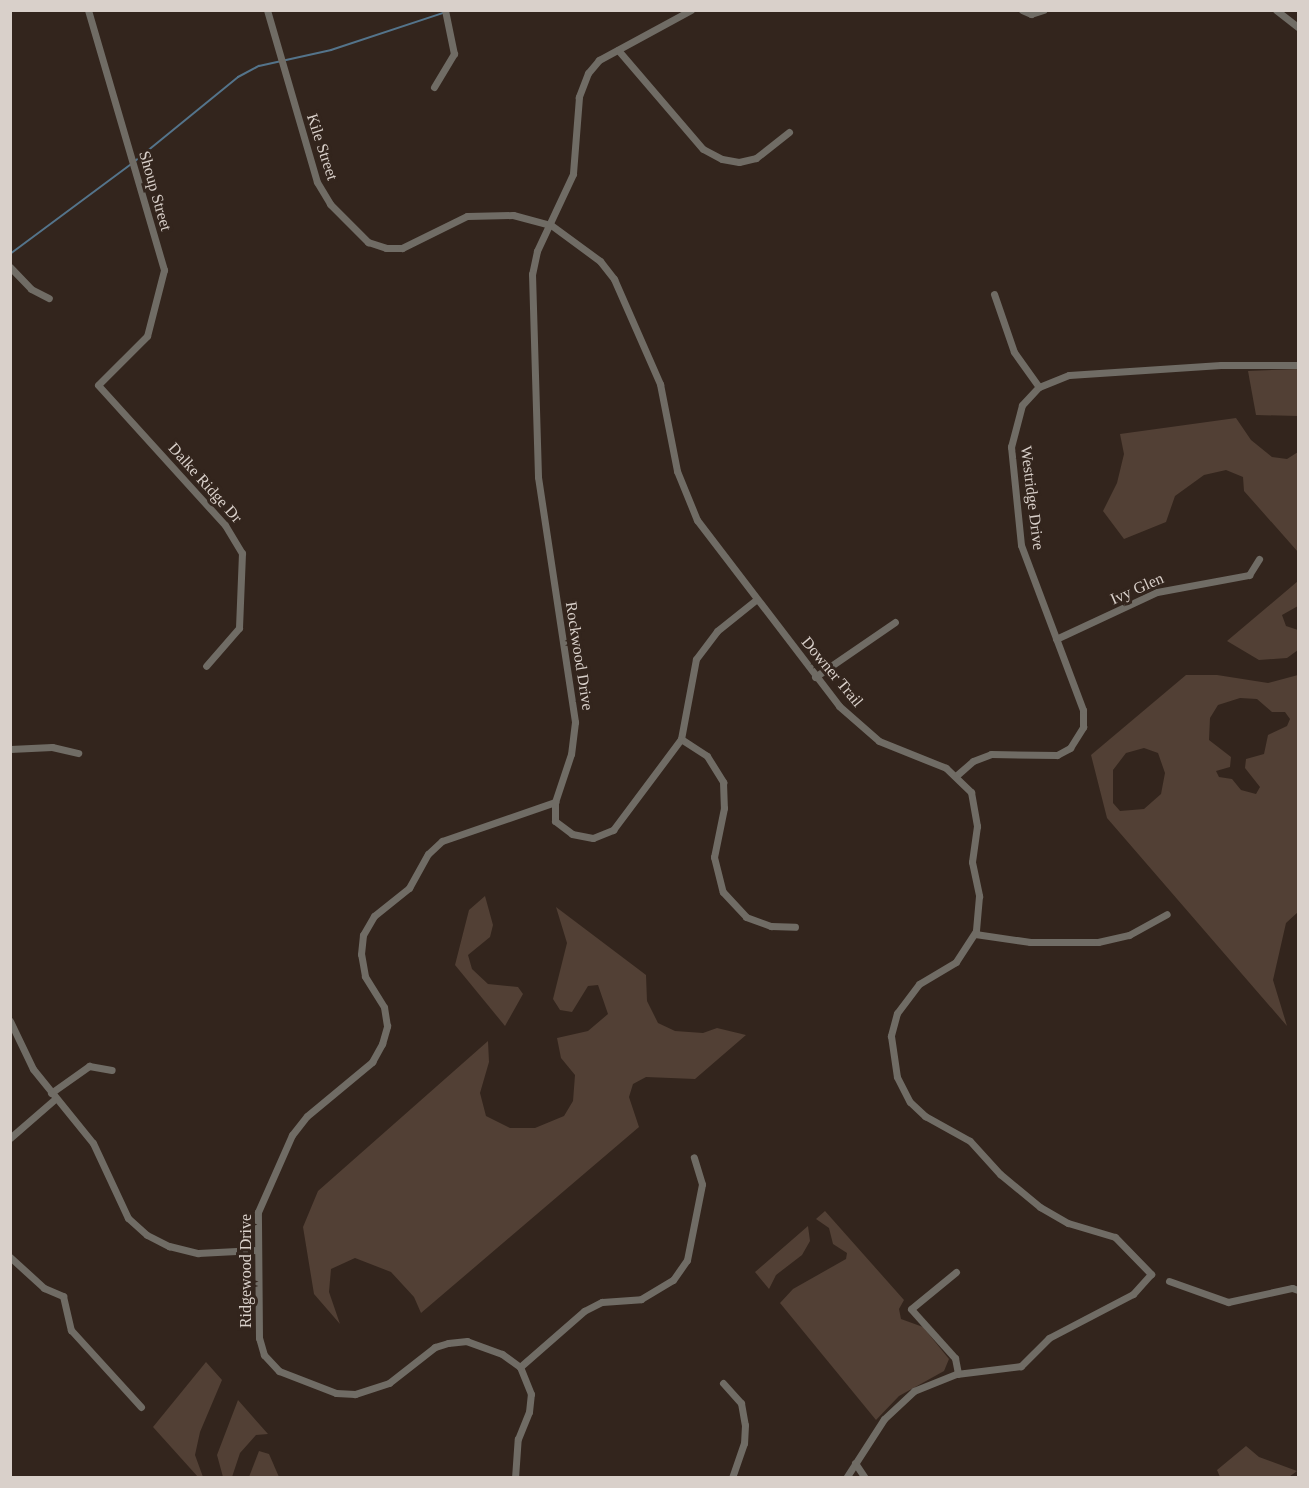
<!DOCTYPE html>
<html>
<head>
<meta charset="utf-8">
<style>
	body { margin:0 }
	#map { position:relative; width:1309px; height:1488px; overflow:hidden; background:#33251d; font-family:"Times New Roman",serif }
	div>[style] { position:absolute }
	.green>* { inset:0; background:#524035 }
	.stream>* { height:2px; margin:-1px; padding:0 1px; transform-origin:1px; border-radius:1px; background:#54748b }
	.minor>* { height:7px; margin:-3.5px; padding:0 3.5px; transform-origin:3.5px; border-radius:3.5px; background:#706c65 }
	span { translate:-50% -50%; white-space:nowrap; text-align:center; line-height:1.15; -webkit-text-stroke:6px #33251d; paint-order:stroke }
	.street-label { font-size:16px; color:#d9d0ca }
	.frame { position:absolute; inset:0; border:12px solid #d9d0ca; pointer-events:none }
</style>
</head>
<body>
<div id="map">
	<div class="green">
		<i style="clip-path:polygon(1298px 369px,1298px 416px,1256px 415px,1248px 371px)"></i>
		<i style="clip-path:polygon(1236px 418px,1251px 440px,1272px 457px,1287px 459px,1298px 452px,1298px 552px,1244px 491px,1243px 477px,1226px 470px,1204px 475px,1175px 496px,1166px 522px,1124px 539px,1103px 511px,1117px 483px,1124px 454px,1120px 434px)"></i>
		<i style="clip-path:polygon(1298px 581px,1298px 606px,1282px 615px,1286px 626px,1298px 630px,1298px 650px,1287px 658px,1259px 660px,1227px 641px)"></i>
		<i style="clip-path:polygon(evenodd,1186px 675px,1217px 675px,1268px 683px,1298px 675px,1298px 912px,1286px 923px,1273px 980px,1287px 1026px,1107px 818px,1091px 755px,1186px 675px,1240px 698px,1257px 699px,1272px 712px,1285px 712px,1290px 719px,1287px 726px,1268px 735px,1264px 754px,1246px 759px,1245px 768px,1260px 787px,1256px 794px,1241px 790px,1232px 779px,1219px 777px,1216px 771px,1230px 767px,1231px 757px,1209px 740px,1210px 718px,1218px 705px,1240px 698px,1186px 675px,1144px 748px,1158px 753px,1165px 773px,1161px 794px,1144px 809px,1120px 811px,1113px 803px,1113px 770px,1126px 753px,1144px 748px)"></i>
		<i style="clip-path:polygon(485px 896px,493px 925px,490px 937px,468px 955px,472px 969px,488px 984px,518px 987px,523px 994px,505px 1026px,455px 965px,469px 910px)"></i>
		<i style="clip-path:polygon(556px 907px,646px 975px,647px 1001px,658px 1023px,675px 1031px,703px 1033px,717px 1028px,746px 1035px,695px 1079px,646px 1077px,633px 1084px,629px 1097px,639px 1127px,421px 1313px,414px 1297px,391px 1272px,355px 1258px,331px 1269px,329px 1292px,340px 1324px,314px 1294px,303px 1227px,318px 1191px,488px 1041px,489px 1062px,480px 1093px,486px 1116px,510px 1128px,535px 1128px,564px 1116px,573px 1101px,575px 1075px,561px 1058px,557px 1038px,588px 1031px,608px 1014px,598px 985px,588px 986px,572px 1012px,560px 1010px,553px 999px,567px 943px)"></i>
		<i style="clip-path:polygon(825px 1211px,904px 1300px,899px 1309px,901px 1319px,923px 1327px,949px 1359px,944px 1371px,899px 1396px,876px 1420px,780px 1303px,793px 1289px,846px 1259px,847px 1253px,833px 1244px,829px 1228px,816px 1219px)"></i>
		<i style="clip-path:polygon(808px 1226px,810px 1241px,802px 1255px,776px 1275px,769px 1289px,755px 1272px)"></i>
		<i style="clip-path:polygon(206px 1362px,222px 1380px,200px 1432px,195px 1455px,203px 1477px,198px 1477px,153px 1427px)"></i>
		<i style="clip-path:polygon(238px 1400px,268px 1434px,256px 1435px,240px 1453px,232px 1477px,223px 1477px,217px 1455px)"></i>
		<i style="clip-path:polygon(1246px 1446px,1259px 1457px,1297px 1471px,1289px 1477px,1220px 1477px,1217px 1470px)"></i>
		<i style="clip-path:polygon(259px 1451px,269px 1454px,279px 1477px,249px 1477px)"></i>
	</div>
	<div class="stream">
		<i style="left:135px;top:161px;width:133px;rotate:-39.2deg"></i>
		<i style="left:238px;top:77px;width:24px;rotate:-28deg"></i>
		<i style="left:259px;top:66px;width:74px;rotate:-12.5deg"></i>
		<i style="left:331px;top:50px;width:127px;rotate:-18.3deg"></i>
		<i style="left:10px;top:254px;width:151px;rotate:-36.6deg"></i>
	</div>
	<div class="minor">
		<i style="left:88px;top:10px;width:271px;rotate:73.7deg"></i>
		<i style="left:164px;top:270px;width:68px;rotate:104.4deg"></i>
		<i style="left:147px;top:336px;width:69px;rotate:135deg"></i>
		<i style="left:98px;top:385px;width:189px;rotate:47.8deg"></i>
		<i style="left:225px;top:525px;width:33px;rotate:59deg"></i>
		<i style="left:242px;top:553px;width:75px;rotate:92.3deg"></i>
		<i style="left:239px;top:628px;width:50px;rotate:131deg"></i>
		<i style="left:267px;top:10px;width:179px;rotate:73.8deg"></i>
		<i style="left:317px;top:182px;width:26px;rotate:59deg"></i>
		<i style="left:330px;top:204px;width:54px;rotate:45deg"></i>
		<i style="left:368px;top:242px;width:19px;rotate:18deg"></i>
		<i style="left:386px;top:248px;width:16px"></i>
		<i style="left:402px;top:248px;width:72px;rotate:-26.2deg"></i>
		<i style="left:467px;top:216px;width:46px;rotate:-1.2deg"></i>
		<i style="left:513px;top:215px;width:39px;rotate:15deg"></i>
		<i style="left:551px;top:225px;width:61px;rotate:36.3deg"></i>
		<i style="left:600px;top:261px;width:23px;rotate:52deg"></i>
		<i style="left:614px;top:279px;width:115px;rotate:66.3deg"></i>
		<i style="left:660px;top:384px;width:89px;rotate:78.9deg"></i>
		<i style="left:677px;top:471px;width:53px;rotate:67.8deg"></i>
		<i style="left:697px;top:520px;width:234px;rotate:52.6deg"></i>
		<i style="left:839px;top:706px;width:53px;rotate:41.2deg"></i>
		<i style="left:879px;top:741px;width:72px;rotate:21.9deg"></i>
		<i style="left:946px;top:768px;width:35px;rotate:44deg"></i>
		<i style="left:971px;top:792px;width:35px;rotate:80deg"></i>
		<i style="left:977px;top:826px;width:36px;rotate:98deg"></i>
		<i style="left:972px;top:862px;width:35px;rotate:78deg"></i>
		<i style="left:979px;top:896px;width:35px;rotate:95deg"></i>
		<i style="left:976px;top:931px;width:37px;rotate:123deg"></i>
		<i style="left:956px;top:962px;width:43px;rotate:149.3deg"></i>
		<i style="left:919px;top:984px;width:36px;rotate:127deg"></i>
		<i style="left:897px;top:1013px;width:24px;rotate:105deg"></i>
		<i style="left:891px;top:1036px;width:41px;rotate:81.7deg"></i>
		<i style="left:897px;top:1077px;width:28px;rotate:63deg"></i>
		<i style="left:910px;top:1102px;width:21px;rotate:43deg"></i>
		<i style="left:925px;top:1116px;width:51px;rotate:29.1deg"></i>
		<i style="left:970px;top:1141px;width:45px;rotate:47.7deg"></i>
		<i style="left:1000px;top:1174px;width:52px;rotate:39.5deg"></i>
		<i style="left:1040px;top:1207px;width:32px;rotate:30deg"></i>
		<i style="left:1068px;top:1223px;width:49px;rotate:16.6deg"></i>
		<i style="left:1115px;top:1237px;width:52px;rotate:45.8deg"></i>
		<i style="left:1151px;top:1274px;width:27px;rotate:132deg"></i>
		<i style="left:1133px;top:1294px;width:95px;rotate:152.4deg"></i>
		<i style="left:1049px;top:1338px;width:40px;rotate:135deg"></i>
		<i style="left:1021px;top:1366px;width:65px;rotate:173deg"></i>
		<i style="left:956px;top:1374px;width:45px;rotate:158deg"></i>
		<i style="left:914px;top:1391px;width:41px;rotate:137deg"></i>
		<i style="left:884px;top:1419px;width:70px;rotate:122.8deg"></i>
		<i style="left:691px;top:10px;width:105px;rotate:151.5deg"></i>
		<i style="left:599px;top:60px;width:17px;rotate:130deg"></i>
		<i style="left:588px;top:73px;width:26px;rotate:111deg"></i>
		<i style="left:579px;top:97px;width:77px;rotate:94.5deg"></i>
		<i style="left:573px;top:174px;width:85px;rotate:115.1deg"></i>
		<i style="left:537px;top:251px;width:24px;rotate:102deg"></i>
		<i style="left:532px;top:274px;width:203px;rotate:88.3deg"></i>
		<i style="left:538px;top:477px;width:248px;rotate:81.4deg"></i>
		<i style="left:575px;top:722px;width:32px;rotate:97deg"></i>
		<i style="left:571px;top:754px;width:51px;rotate:108.4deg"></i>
		<i style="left:555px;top:802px;width:19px;rotate:90deg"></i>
		<i style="left:555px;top:821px;width:21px;rotate:37deg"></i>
		<i style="left:572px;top:834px;width:21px;rotate:11deg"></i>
		<i style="left:593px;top:838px;width:22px;rotate:-22deg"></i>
		<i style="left:613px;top:830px;width:114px;rotate:-53.2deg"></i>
		<i style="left:681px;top:739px;width:81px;rotate:-79.4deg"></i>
		<i style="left:696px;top:659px;width:35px;rotate:-53deg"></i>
		<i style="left:717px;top:631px;width:51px;rotate:-38.7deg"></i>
		<i style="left:1022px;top:10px;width:10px;rotate:24deg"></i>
		<i style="left:1031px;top:14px;width:13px;rotate:-18deg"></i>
		<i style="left:1276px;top:10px;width:28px;rotate:38deg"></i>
		<i style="left:618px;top:50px;width:130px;rotate:49.4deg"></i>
		<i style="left:703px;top:149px;width:21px;rotate:28deg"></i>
		<i style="left:722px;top:159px;width:17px;rotate:10deg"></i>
		<i style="left:739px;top:162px;width:17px;rotate:-13deg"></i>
		<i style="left:756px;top:158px;width:42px;rotate:-38.2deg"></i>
		<i style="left:434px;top:87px;width:39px;rotate:-59deg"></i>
		<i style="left:454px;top:54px;width:45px;rotate:-101.6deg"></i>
		<i style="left:10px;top:267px;width:30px;rotate:46deg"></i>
		<i style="left:31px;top:289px;width:20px;rotate:27deg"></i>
		<i style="left:994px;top:294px;width:61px;rotate:71deg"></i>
		<i style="left:1014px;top:352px;width:43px;rotate:54.5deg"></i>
		<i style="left:1056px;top:639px;width:111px;rotate:-25deg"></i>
		<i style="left:1157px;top:592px;width:94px;rotate:-10.5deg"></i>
		<i style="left:1249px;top:575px;width:19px;rotate:-58deg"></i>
		<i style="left:815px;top:677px;width:97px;rotate:-34.5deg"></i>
		<i style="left:681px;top:739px;width:31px;rotate:33deg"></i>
		<i style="left:707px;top:756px;width:31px;rotate:58deg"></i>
		<i style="left:723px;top:782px;width:26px;rotate:88deg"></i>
		<i style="left:724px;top:808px;width:50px;rotate:101.5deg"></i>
		<i style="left:714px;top:857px;width:36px;rotate:76deg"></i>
		<i style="left:723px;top:892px;width:34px;rotate:47deg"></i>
		<i style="left:746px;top:917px;width:27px;rotate:20deg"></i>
		<i style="left:771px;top:926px;width:24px;rotate:2deg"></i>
		<i style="left:10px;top:749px;width:42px;rotate:-2.7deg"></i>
		<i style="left:52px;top:747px;width:27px;rotate:13deg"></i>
		<i style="left:957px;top:775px;width:21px;rotate:-41deg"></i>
		<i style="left:973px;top:761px;width:19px;rotate:-21deg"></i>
		<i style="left:991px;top:754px;width:66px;rotate:0.9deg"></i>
		<i style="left:1057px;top:755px;width:15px;rotate:-28deg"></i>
		<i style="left:1070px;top:748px;width:25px;rotate:-58deg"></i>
		<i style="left:1083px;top:727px;width:17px;rotate:-90deg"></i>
		<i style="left:1083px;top:710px;width:176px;rotate:-110.6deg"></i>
		<i style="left:1021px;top:545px;width:99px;rotate:-95.8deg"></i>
		<i style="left:1011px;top:447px;width:43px;rotate:-75.3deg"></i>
		<i style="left:1022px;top:405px;width:25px;rotate:-47deg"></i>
		<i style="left:1039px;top:387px;width:32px;rotate:-22deg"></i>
		<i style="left:1069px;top:375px;width:152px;rotate:-3.8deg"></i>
		<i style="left:1221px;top:365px;width:77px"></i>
		<i style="left:975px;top:934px;width:56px;rotate:8.3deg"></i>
		<i style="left:1030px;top:942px;width:68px"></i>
		<i style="left:1098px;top:942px;width:32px;rotate:-13deg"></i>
		<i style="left:1129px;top:935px;width:43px;rotate:-28.9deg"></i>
		<i style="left:10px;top:1021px;width:53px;rotate:64.4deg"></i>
		<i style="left:33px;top:1069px;width:95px;rotate:51deg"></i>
		<i style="left:93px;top:1143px;width:83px;rotate:65deg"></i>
		<i style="left:128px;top:1218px;width:25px;rotate:42deg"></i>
		<i style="left:147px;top:1235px;width:25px;rotate:27deg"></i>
		<i style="left:169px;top:1246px;width:30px;rotate:14deg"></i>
		<i style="left:198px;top:1253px;width:60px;rotate:-2.9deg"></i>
		<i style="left:51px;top:1093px;width:47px;rotate:-35.4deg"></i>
		<i style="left:89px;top:1066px;width:23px;rotate:10deg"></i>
		<i style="left:10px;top:1138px;width:60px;rotate:-40.9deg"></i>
		<i style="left:10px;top:1257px;width:46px;rotate:42.4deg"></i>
		<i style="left:44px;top:1288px;width:21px;rotate:23deg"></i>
		<i style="left:63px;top:1296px;width:35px;rotate:77deg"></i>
		<i style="left:71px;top:1330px;width:104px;rotate:47.7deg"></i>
		<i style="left:956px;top:1272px;width:58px;rotate:140.6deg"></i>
		<i style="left:911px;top:1309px;width:66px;rotate:48.1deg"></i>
		<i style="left:955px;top:1358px;width:16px;rotate:79deg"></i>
		<i style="left:1169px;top:1281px;width:63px;rotate:19.6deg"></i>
		<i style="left:1228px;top:1302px;width:66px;rotate:-12.3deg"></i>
		<i style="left:1292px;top:1288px;width:6px;rotate:18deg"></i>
		<i style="left:520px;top:1367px;width:85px;rotate:-41.2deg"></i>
		<i style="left:584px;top:1311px;width:20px;rotate:-27deg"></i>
		<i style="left:602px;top:1302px;width:39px;rotate:-4deg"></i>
		<i style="left:641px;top:1299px;width:37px;rotate:-31deg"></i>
		<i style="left:673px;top:1280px;width:24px;rotate:-55deg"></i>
		<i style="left:687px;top:1260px;width:77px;rotate:-78.8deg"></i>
		<i style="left:702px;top:1184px;width:28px;rotate:-107deg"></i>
		<i style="left:723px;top:1383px;width:27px;rotate:48deg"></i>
		<i style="left:741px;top:1403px;width:22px;rotate:80deg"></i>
		<i style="left:745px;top:1425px;width:18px;rotate:93deg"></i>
		<i style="left:744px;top:1443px;width:37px;rotate:109deg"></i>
		<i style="left:855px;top:1463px;width:18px;rotate:56deg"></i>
		<i style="left:515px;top:1478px;width:39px;rotate:-86deg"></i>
		<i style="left:518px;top:1439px;width:29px;rotate:-68deg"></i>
		<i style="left:529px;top:1412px;width:18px;rotate:-84deg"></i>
		<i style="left:531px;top:1394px;width:29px;rotate:-112deg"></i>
		<i style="left:520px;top:1367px;width:22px;rotate:-144deg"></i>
		<i style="left:502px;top:1354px;width:37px;rotate:-160deg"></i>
		<i style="left:467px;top:1341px;width:19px;rotate:174deg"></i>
		<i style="left:448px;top:1343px;width:14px;rotate:163deg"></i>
		<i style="left:435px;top:1347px;width:58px;rotate:142deg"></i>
		<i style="left:389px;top:1383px;width:36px;rotate:162deg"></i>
		<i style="left:355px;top:1394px;width:19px;rotate:-177deg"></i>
		<i style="left:336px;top:1393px;width:61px;rotate:-158.9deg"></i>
		<i style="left:279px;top:1371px;width:22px;rotate:-133deg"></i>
		<i style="left:264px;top:1355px;width:18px;rotate:-106deg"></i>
		<i style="left:259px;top:1338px;width:126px;rotate:-90.5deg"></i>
		<i style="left:258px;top:1212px;width:84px;rotate:-66.2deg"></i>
		<i style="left:292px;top:1135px;width:24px;rotate:-52deg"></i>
		<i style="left:307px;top:1116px;width:85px;rotate:-39.7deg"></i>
		<i style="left:372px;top:1062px;width:21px;rotate:-61deg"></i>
		<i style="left:382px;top:1044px;width:19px;rotate:-74deg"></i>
		<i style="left:387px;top:1026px;width:19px;rotate:-99deg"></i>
		<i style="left:384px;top:1007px;width:36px;rotate:-122deg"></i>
		<i style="left:365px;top:976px;width:22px;rotate:-100deg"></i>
		<i style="left:361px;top:954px;width:19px;rotate:-84deg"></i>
		<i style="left:363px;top:935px;width:22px;rotate:-60deg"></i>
		<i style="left:374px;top:916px;width:45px;rotate:-38.7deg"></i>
		<i style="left:409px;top:888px;width:39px;rotate:-61deg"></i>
		<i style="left:428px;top:854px;width:19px;rotate:-43deg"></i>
		<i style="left:442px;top:841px;width:120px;rotate:-19deg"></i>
	</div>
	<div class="street-label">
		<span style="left:322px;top:147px;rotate:72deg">Kile Street</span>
		<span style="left:155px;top:191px;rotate:74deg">Shoup Street</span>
		<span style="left:205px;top:483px;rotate:48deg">Dalke Ridge Dr</span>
		<span style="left:1032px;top:498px;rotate:83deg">Westridge Drive</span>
		<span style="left:1137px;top:589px;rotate:-24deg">Ivy Glen</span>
		<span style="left:579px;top:656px;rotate:81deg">Rockwood Drive</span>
		<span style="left:832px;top:672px;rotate:50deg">Downer Trail</span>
		<span style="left:246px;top:1271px;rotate:-90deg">Ridgewood Drive</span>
	</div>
	<div class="frame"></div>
</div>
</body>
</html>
